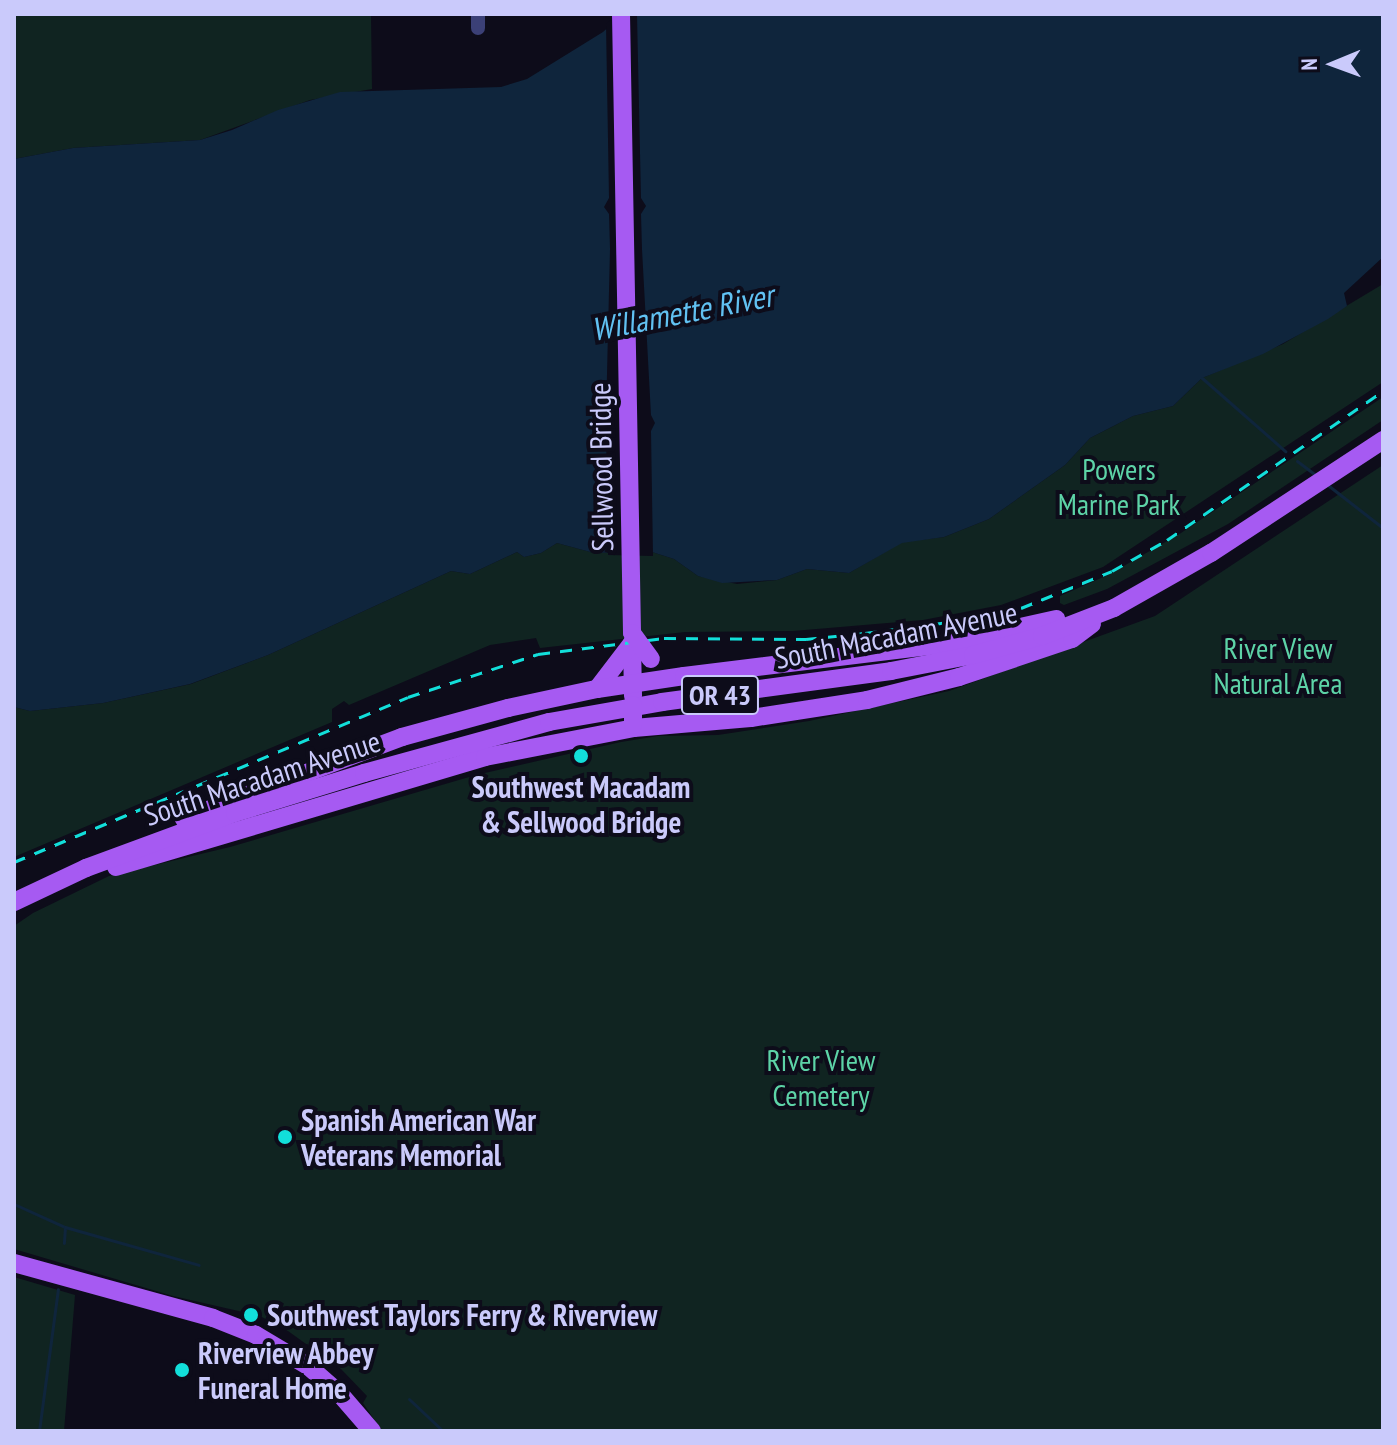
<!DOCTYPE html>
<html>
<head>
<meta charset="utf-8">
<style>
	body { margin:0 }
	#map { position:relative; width:1397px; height:1445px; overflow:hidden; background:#0d0c1a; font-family:"PT Sans Narrow",sans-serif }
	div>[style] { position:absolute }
	.green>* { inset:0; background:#102421 }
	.water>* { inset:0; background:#0f253c }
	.pier>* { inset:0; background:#0d0c1a }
	.stream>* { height:3px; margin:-1.5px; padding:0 1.5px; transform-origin:1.5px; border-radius:1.5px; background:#0f253c }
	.minor>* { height:14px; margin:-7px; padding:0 7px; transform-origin:7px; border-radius:7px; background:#3b4076 }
	.major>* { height:18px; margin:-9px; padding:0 9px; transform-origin:9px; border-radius:9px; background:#a65af2 }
	.rail>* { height:3px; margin-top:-1.5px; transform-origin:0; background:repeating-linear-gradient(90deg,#12dfda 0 12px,transparent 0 22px) }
	.major-bridge>* { height:18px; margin:-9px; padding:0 9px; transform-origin:9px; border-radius:9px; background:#a65af2 }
	.dots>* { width:22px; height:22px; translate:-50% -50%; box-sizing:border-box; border:4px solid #0d0c1a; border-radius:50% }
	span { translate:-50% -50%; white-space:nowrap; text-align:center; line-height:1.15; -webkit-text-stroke:8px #0d0c1a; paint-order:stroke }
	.shield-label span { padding:2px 6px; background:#0d0c1a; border:2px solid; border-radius:6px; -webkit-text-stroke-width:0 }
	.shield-label { font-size:28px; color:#cacafb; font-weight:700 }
	.street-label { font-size:30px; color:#cacafb }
	.park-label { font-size:30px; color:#5dd3a7 }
	.poi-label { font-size:30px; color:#cacafb; font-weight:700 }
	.left { translate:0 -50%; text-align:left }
	.water-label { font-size:32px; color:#61c1f2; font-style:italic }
	.frame { position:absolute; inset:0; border:16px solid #cacafb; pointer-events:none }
	.north { position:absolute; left:1293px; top:24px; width:80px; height:80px; -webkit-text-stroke:6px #0d0c1a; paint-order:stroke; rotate:269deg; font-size:22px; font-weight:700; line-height:32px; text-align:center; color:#cacafb }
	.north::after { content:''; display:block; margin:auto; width:28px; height:36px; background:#cacafb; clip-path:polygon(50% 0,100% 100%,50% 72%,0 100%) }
</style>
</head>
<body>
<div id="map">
	<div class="green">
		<i style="clip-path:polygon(14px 14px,371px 14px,372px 89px,310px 100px,200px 140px,73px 148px,14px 159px)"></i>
		<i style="clip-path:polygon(1383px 284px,1383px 382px,1103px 567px,1001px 605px,923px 620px,793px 631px,685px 632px,540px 648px,536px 638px,490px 645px,349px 705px,344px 701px,332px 709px,332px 722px,14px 857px,14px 707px,30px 711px,103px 703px,191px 684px,268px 655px,451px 571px,470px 574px,517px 552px,524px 557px,541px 553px,557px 543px,594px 553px,649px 551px,674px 559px,698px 576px,737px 584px,777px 580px,807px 569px,849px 573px,902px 542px,944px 537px,989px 519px,1065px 465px,1090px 438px,1133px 416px,1173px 406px,1202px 378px,1283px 344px)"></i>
		<i style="clip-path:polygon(1383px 397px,1383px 420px,1228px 524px,1107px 589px,1064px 605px,1060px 603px,1060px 596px,1108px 575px,1181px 533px)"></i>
		<i style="clip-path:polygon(1383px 465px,1383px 1431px,382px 1431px,363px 1403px,367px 1396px,341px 1369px,288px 1331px,260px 1316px,173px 1296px,14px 1249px,14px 926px,33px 913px,109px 876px,230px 847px,476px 775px,621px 742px,658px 736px,718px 735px,809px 721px,949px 691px,1155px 616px)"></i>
		<i style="clip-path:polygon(14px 1277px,75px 1295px,64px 1431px,14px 1431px)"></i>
	</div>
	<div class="water">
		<i style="clip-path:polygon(623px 14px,1383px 14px,1383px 257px,1344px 293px,1347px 306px,1328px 319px,1263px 354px,1202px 378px,1173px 406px,1133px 416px,1090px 438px,1065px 465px,989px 519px,944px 537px,902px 543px,849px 573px,807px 569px,777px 580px,722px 583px,698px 576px,674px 559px,649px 551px,594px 553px,557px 543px,541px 553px,524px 557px,517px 552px,470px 574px,451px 571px,268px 655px,190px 684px,103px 703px,30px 711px,14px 707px,14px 159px,73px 148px,200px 140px,232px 130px,278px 110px,340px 92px,501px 87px,527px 79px,603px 32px)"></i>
	</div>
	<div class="pier">
		<i style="clip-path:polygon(617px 14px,637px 14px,641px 198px,646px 206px,641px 214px,642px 249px,651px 415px,655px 423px,651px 431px,653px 556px,608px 555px,606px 432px,601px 424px,606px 416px,610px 249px,609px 214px,604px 207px,609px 198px,606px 24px)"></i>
	</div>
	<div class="stream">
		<i style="left:1202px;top:378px;width:111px;rotate:41.3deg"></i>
		<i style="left:1297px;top:461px;width:25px;rotate:37deg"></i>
		<i style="left:1329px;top:486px;width:68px;rotate:37.9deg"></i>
		<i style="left:14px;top:1204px;width:56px;rotate:24.3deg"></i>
		<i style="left:65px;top:1227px;width:16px;rotate:94deg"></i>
		<i style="left:65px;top:1227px;width:139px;rotate:15.8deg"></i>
		<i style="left:409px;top:1399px;width:47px;rotate:43.3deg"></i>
		<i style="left:39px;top:1431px;width:143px;rotate:-82.4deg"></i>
	</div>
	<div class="minor">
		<i style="left:478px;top:14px;width:14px;rotate:90deg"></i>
	</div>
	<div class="major">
		<i style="left:621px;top:14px;width:619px;rotate:88.98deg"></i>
		<i style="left:632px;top:643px;width:53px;rotate:88.9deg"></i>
		<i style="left:597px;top:689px;width:58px;rotate:-52.7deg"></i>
		<i style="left:184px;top:819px;width:233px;rotate:-20.6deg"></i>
		<i style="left:402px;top:737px;width:110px;rotate:-15.3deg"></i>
		<i style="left:508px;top:708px;width:91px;rotate:-12.1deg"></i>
		<i style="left:597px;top:689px;width:88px;rotate:-8.5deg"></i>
		<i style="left:684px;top:676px;width:263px;rotate:-7deg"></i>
		<i style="left:945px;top:644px;width:114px;rotate:-12.7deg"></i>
		<i style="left:116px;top:867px;width:385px;rotate:-16.6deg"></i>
		<i style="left:485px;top:757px;width:152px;rotate:-11deg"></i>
		<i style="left:634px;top:728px;width:117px;rotate:-4.9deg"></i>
		<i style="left:751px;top:718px;width:117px;rotate:-8.8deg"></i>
		<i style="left:867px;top:700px;width:95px;rotate:-14deg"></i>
		<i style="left:959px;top:677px;width:119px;rotate:-18.6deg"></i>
		<i style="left:1072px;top:639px;width:25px;rotate:-37deg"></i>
		<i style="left:14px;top:902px;width:80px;rotate:-25.3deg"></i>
		<i style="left:86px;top:868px;width:159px;rotate:-20.3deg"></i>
		<i style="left:235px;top:813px;width:135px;rotate:-17.2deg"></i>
		<i style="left:364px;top:773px;width:192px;rotate:-15.4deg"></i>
		<i style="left:549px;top:722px;width:115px;rotate:-10deg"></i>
		<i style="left:662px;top:702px;width:231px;rotate:-7.7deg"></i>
		<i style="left:891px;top:671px;width:84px;rotate:-11deg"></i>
		<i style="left:973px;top:655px;width:72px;rotate:-15.4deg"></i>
		<i style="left:1042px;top:636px;width:77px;rotate:-21.3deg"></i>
		<i style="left:1114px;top:608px;width:112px;rotate:-29.6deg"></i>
		<i style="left:1211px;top:553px;width:206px;rotate:-33.3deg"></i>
		<i style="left:14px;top:1263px;width:206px;rotate:15.4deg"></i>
		<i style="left:213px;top:1318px;width:46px;rotate:21.6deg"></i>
		<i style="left:256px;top:1335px;width:61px;rotate:30.8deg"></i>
		<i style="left:308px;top:1366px;width:43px;rotate:41.2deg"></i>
		<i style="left:340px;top:1394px;width:49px;rotate:49.1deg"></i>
	</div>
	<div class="rail">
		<i style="left:14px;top:862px;width:427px;rotate:-22.7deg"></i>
		<i style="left:408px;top:697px;width:137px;rotate:-18.3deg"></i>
		<i style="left:538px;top:654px;width:127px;rotate:-7.2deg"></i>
		<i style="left:664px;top:638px;width:142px;rotate:0.4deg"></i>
		<i style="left:806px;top:639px;width:59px;rotate:-5.8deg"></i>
		<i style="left:865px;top:633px;width:115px;rotate:-7.5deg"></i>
		<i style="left:979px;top:618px;width:43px;rotate:-13.4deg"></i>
		<i style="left:1021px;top:608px;width:98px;rotate:-22.1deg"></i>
		<i style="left:1112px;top:571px;width:63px;rotate:-29.4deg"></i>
		<i style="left:1167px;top:540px;width:262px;rotate:-34.6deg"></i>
	</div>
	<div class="major-bridge">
		<i style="left:632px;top:633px;width:32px;rotate:54deg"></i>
		<i style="left:633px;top:705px;width:20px;rotate:90deg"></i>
	</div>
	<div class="dots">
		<i style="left:581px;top:756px;background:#12dfda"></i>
		<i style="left:285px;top:1137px;background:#12dfda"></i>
		<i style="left:251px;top:1315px;background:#12dfda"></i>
		<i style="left:182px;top:1370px;background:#12dfda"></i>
	</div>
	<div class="shield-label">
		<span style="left:720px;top:695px">OR 43</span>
	</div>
	<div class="street-label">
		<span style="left:601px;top:467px;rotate:-91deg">Sellwood Bridge</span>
		<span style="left:896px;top:635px;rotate:-11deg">South Macadam Avenue</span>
		<span style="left:262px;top:778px;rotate:-18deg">South Macadam Avenue</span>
	</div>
	<div class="park-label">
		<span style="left:1119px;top:486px">Powers<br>Marine Park</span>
		<span style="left:1278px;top:665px">River View<br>Natural Area</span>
		<span style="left:821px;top:1077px">River View<br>Cemetery</span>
	</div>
	<div class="poi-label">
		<span style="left:581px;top:804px">Southwest Macadam<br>&amp; Sellwood Bridge</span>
		<span class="left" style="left:301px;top:1137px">Spanish American War<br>Veterans Memorial</span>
		<span class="left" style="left:267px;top:1315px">Southwest Taylors Ferry &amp; Riverview</span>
		<span class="left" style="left:198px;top:1370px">Riverview Abbey<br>Funeral Home</span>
	</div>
	<div class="water-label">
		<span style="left:682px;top:312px;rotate:-11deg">Willamette River</span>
	</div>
	<div class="frame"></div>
	<div class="north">N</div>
</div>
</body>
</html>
